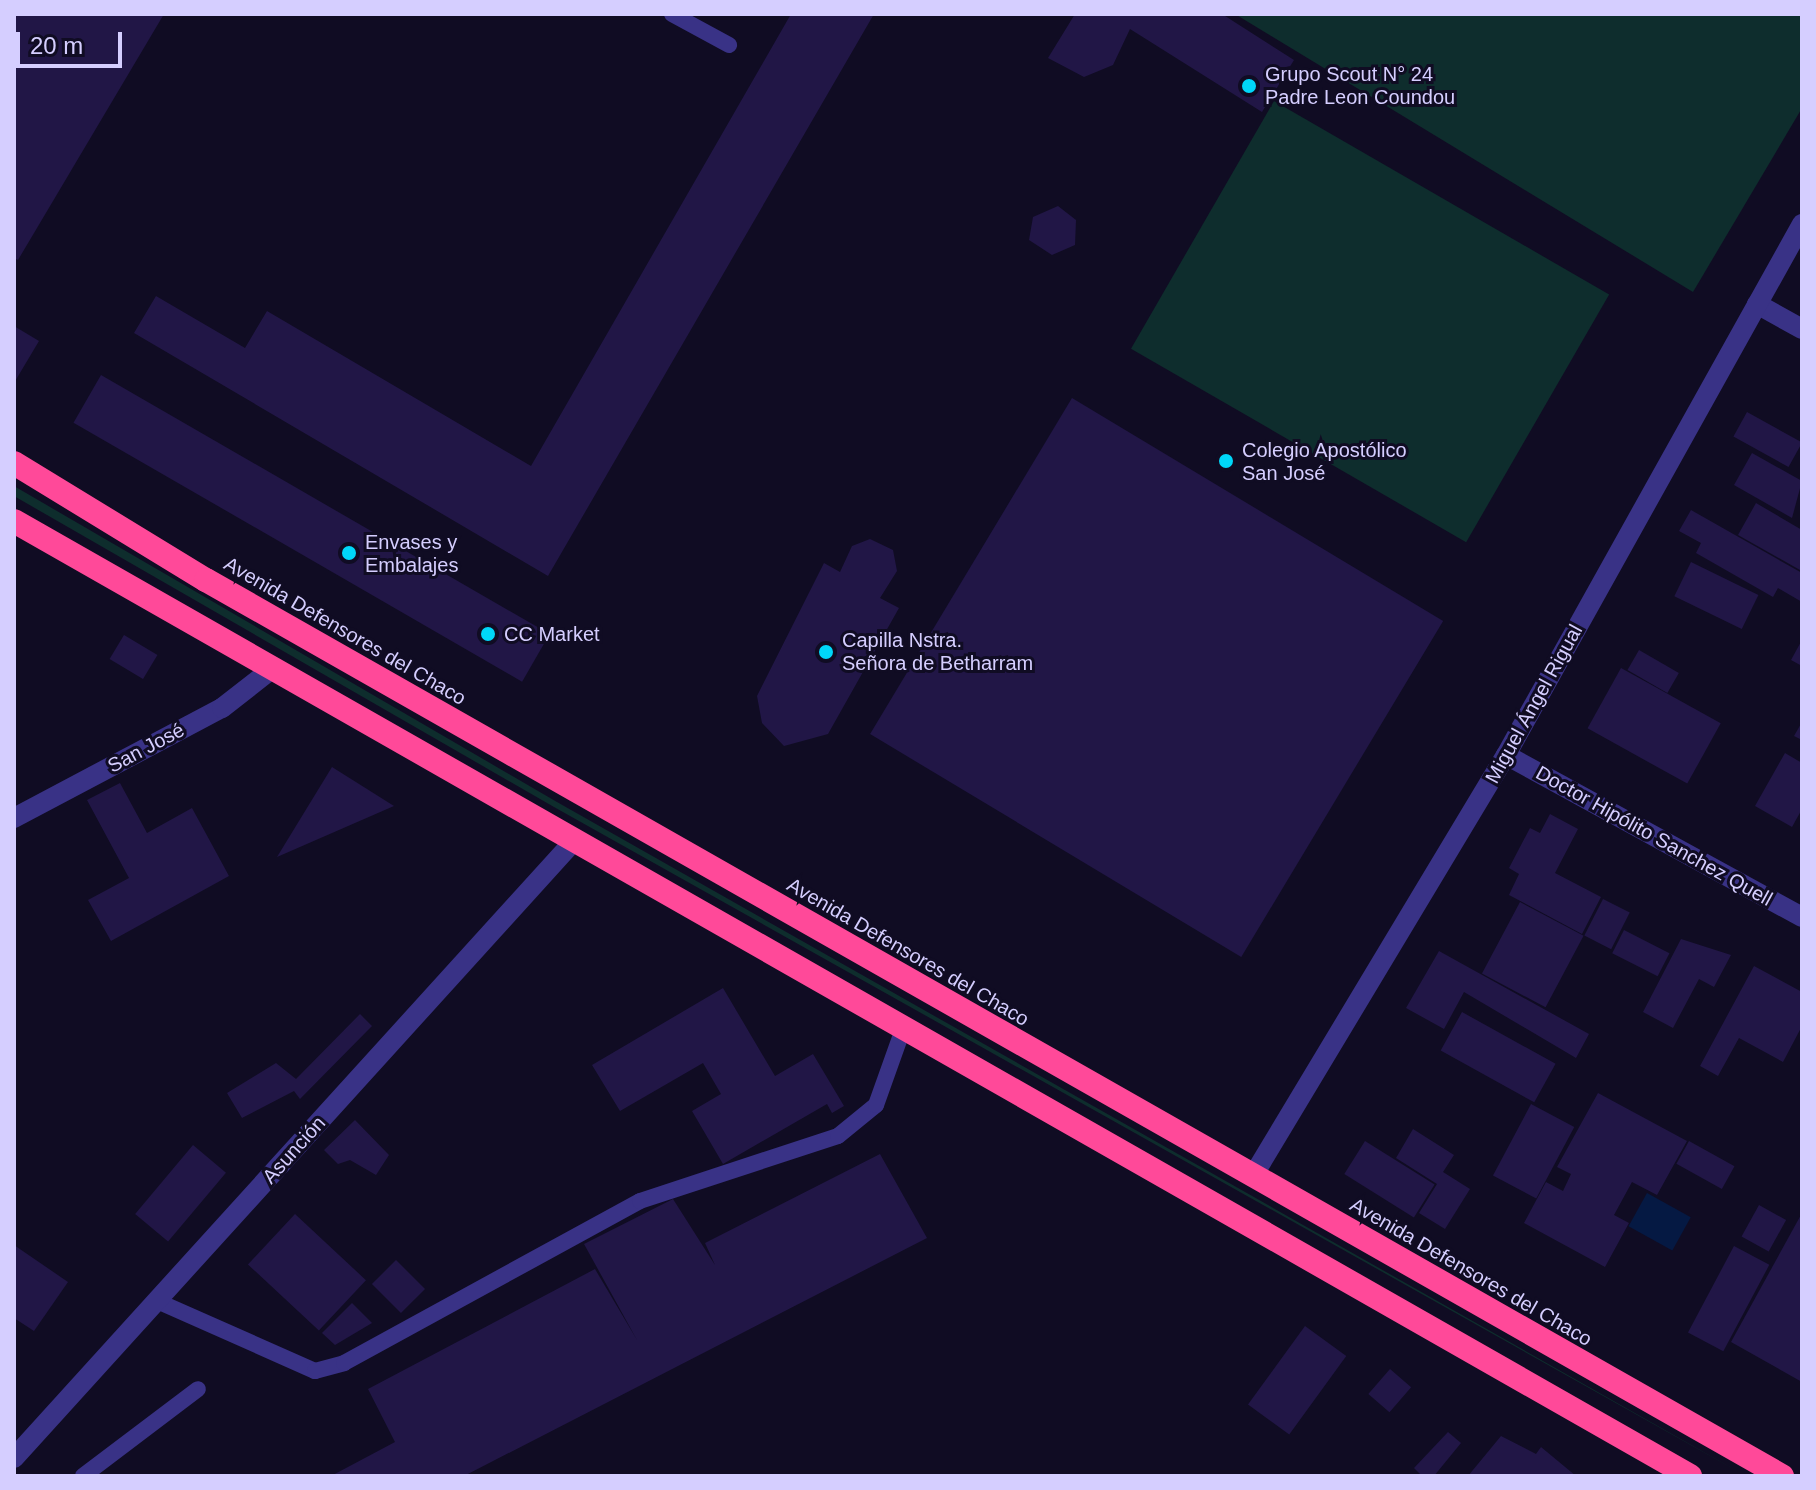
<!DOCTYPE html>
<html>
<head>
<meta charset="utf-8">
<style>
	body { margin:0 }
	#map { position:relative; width:1816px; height:1490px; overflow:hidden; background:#100c23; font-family:Helvetica,sans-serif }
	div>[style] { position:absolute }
	.green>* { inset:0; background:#0e2d2d; transform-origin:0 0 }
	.water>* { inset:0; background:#051943; transform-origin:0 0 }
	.building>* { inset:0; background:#211646; transform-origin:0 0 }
	.lane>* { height:16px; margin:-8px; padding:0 8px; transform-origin:8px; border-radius:8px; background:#393286 }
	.street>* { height:20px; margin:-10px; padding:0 10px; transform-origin:10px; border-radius:10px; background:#393286 }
	.highway>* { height:24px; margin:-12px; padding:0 12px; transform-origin:12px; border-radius:12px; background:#ff4999 }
	.dots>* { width:22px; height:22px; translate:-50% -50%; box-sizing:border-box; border:4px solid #100c23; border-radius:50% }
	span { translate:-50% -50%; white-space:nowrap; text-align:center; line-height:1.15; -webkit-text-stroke:6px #100c23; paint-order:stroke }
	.poi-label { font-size:20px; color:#d5ceff }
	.left { translate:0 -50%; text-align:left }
	.street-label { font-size:20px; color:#d5ceff }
	.frame { position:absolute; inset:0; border:16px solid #d5ceff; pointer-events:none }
	.scale { position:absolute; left:16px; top:32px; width:106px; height:36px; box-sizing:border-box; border:4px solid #d5ceff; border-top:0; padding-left:10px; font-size:24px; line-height:28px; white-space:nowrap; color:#d5ceff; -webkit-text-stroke:6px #100c23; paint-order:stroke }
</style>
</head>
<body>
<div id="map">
	<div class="green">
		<i style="clip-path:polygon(1235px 14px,1802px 14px,1802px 108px,1693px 292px)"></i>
		<i style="left:1274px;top:101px;width:387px;height:286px;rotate:30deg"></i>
		<i style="clip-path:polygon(14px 486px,557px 802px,1746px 1476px,554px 807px,14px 496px)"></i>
	</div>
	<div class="water">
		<i style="left:1647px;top:1193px;width:50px;height:38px;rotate:29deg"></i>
	</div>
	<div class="building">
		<i style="clip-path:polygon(14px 14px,164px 14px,18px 260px,14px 258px)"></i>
		<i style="clip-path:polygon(791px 14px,874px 14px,548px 576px,134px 333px,156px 296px,245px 348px,267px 311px,531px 466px)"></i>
		<i style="clip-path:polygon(1075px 14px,1222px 14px,1294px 60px,1262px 112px,1130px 29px,1113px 65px,1084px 77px,1048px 58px)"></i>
		<i style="clip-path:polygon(1058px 206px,1076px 220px,1075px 245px,1052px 255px,1029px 240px,1033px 217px)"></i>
		<i style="clip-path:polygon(14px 326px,39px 341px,14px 383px)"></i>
		<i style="left:101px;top:375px;width:518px;height:55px;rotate:30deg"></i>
		<i style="left:1072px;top:398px;width:433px;height:392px;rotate:31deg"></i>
		<i style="left:1747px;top:412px;width:63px;height:28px;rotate:29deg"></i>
		<i style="clip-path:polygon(1752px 453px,1802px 481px,1792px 518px,1734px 485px)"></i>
		<i style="clip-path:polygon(1756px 503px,1802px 530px,1800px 570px,1738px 535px)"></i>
		<i style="clip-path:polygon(1691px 510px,1802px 573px,1802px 602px,1778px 588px,1773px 597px,1696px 553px,1701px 543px,1679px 531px)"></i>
		<i style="clip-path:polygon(870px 539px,893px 550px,897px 571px,880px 598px,899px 608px,828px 734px,784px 746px,762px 723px,757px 696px,824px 563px,840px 572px,852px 546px)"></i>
		<i style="left:1691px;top:562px;width:75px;height:38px;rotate:26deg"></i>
		<i style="left:124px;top:635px;width:39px;height:28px;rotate:31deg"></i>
		<i style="clip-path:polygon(1802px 640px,1802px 666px,1791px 660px)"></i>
		<i style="left:1639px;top:650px;width:46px;height:23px;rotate:30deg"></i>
		<i style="left:1621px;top:668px;width:114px;height:69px;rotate:29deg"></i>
		<i style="clip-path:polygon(1802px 722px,1802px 740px,1794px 736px)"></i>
		<i style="clip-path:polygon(1785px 753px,1802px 763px,1802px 809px,1792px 827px,1755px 806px)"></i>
		<i style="clip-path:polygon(332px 767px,394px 806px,277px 857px)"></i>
		<i style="clip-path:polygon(120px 783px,147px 833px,192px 808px,229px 876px,111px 941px,88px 900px,129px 878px,87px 800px)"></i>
		<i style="clip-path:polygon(1550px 814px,1578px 829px,1555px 873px,1601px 897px,1582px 934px,1509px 895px,1519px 874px,1509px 868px,1530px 828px,1540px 833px)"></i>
		<i style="left:1603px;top:899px;width:30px;height:41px;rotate:27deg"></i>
		<i style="left:1520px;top:902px;width:72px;height:81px;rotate:28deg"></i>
		<i style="left:1624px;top:930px;width:51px;height:26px;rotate:27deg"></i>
		<i style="clip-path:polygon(1681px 939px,1731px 955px,1714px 987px,1699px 979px,1673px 1028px,1643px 1012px)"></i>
		<i style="clip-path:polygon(1439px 951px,1589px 1034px,1576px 1058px,1464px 992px,1444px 1029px,1406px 1008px)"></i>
		<i style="clip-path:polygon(1754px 966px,1802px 992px,1802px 1026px,1783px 1062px,1739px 1038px,1718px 1076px,1700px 1066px)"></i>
		<i style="clip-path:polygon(723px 988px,775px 1076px,813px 1054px,844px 1106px,832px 1113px,827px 1104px,723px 1164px,692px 1111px,721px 1094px,703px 1063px,620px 1111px,592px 1065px)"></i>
		<i style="left:1462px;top:1012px;width:107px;height:44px;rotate:29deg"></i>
		<i style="clip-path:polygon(360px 1014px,372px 1026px,300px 1099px,294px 1091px,242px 1118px,227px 1093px,276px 1063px,296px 1079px)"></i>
		<i style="clip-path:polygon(1598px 1093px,1687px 1141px,1657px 1195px,1632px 1182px,1614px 1215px,1629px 1223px,1605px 1267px,1524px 1223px,1546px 1182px,1563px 1191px,1571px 1174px,1557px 1167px)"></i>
		<i style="left:1531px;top:1104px;width:49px;height:81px;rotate:28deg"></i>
		<i style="clip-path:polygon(355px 1120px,389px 1155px,376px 1175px,350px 1160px,338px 1164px,324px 1150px)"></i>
		<i style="clip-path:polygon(1413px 1129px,1454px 1155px,1443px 1172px,1470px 1189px,1445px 1229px,1419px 1213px,1437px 1184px,1396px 1158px)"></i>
		<i style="left:1365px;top:1141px;width:82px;height:39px;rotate:32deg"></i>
		<i style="left:1689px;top:1141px;width:52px;height:26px;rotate:29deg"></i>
		<i style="left:193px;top:1145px;width:43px;height:90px;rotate:40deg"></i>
		<i style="clip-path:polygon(880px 1154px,927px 1238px,464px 1476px,331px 1476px,395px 1442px,368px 1389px,595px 1269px,637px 1340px,584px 1244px,673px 1199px,715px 1265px,705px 1243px)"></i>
		<i style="left:1759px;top:1205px;width:31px;height:36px;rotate:29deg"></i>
		<i style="clip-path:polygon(1802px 1213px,1802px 1382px,1731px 1342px)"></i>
		<i style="left:295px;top:1214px;width:97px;height:69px;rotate:43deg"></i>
		<i style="clip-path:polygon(14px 1245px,68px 1282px,34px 1331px,14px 1318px)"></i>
		<i style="left:1734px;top:1246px;width:40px;height:98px;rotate:28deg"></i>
		<i style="left:396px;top:1260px;width:41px;height:34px;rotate:45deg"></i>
		<i style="clip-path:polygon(352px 1303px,372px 1323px,335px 1345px,322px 1333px)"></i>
		<i style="left:1305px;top:1326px;width:51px;height:97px;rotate:36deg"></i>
		<i style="left:1390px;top:1369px;width:28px;height:33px;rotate:41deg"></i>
		<i style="clip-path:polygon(1448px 1432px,1461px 1443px,1434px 1476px,1422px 1476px,1414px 1468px)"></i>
		<i style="clip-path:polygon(1501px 1436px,1536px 1454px,1541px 1447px,1576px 1476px,1468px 1476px)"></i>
	</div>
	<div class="lane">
		<i style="left:672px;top:14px;width:65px;rotate:28.5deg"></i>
		<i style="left:157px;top:1301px;width:173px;rotate:23.9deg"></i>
		<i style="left:315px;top:1371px;width:30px;rotate:-15deg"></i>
		<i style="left:344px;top:1363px;width:337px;rotate:-28.7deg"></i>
		<i style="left:640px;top:1201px;width:208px;rotate:-18.2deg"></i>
		<i style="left:838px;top:1136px;width:49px;rotate:-39.2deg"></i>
		<i style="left:876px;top:1105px;width:81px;rotate:-70.4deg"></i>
		<i style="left:83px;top:1476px;width:144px;rotate:-37.1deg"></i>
	</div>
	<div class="street">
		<i style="left:1757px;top:304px;width:51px;rotate:29.1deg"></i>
		<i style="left:1506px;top:755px;width:337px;rotate:28.7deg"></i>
		<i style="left:14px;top:818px;width:235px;rotate:-27.9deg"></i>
		<i style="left:222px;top:708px;width:63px;rotate:-38deg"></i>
		<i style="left:1253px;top:1176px;width:491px;rotate:-59deg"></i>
		<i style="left:1506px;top:755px;width:608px;rotate:-60.86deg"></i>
		<i style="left:14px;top:1458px;width:832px;rotate:-47.78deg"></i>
	</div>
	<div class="highway">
		<i style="left:14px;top:463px;width:225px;rotate:31.4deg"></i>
		<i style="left:206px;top:580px;width:1813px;rotate:29.62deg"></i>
		<i style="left:14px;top:521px;width:1929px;rotate:29.67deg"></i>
	</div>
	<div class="dots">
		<i style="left:1249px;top:86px;background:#00d7f9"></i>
		<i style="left:1226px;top:461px;background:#00d7f9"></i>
		<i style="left:349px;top:553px;background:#00d7f9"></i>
		<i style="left:488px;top:634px;background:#00d7f9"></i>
		<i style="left:826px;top:652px;background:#00d7f9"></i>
	</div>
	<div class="poi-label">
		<span class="left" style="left:1265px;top:86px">Grupo Scout N° 24<br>Padre Leon Coundou</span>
		<span class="left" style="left:1242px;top:462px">Colegio Apostólico<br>San José</span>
		<span class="left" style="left:365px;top:554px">Envases y<br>Embalajes</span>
		<span class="left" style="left:504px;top:634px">CC Market</span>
		<span class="left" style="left:842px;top:652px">Capilla Nstra.<br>Señora de Betharram</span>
	</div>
	<div class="street-label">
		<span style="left:345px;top:631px;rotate:30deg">Avenida Defensores del Chaco</span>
		<span style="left:1534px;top:704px;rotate:-61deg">Miguel Ángel Rigual</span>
		<span style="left:146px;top:748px;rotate:-28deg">San José</span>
		<span style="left:1654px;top:836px;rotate:29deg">Doctor Hipólito Sanchez Quell</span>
		<span style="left:908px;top:952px;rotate:30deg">Avenida Defensores del Chaco</span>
		<span style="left:294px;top:1150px;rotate:-48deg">Asunción</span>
		<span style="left:1471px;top:1272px;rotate:30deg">Avenida Defensores del Chaco</span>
	</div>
	<div class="frame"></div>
	<div class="scale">20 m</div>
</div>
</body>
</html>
